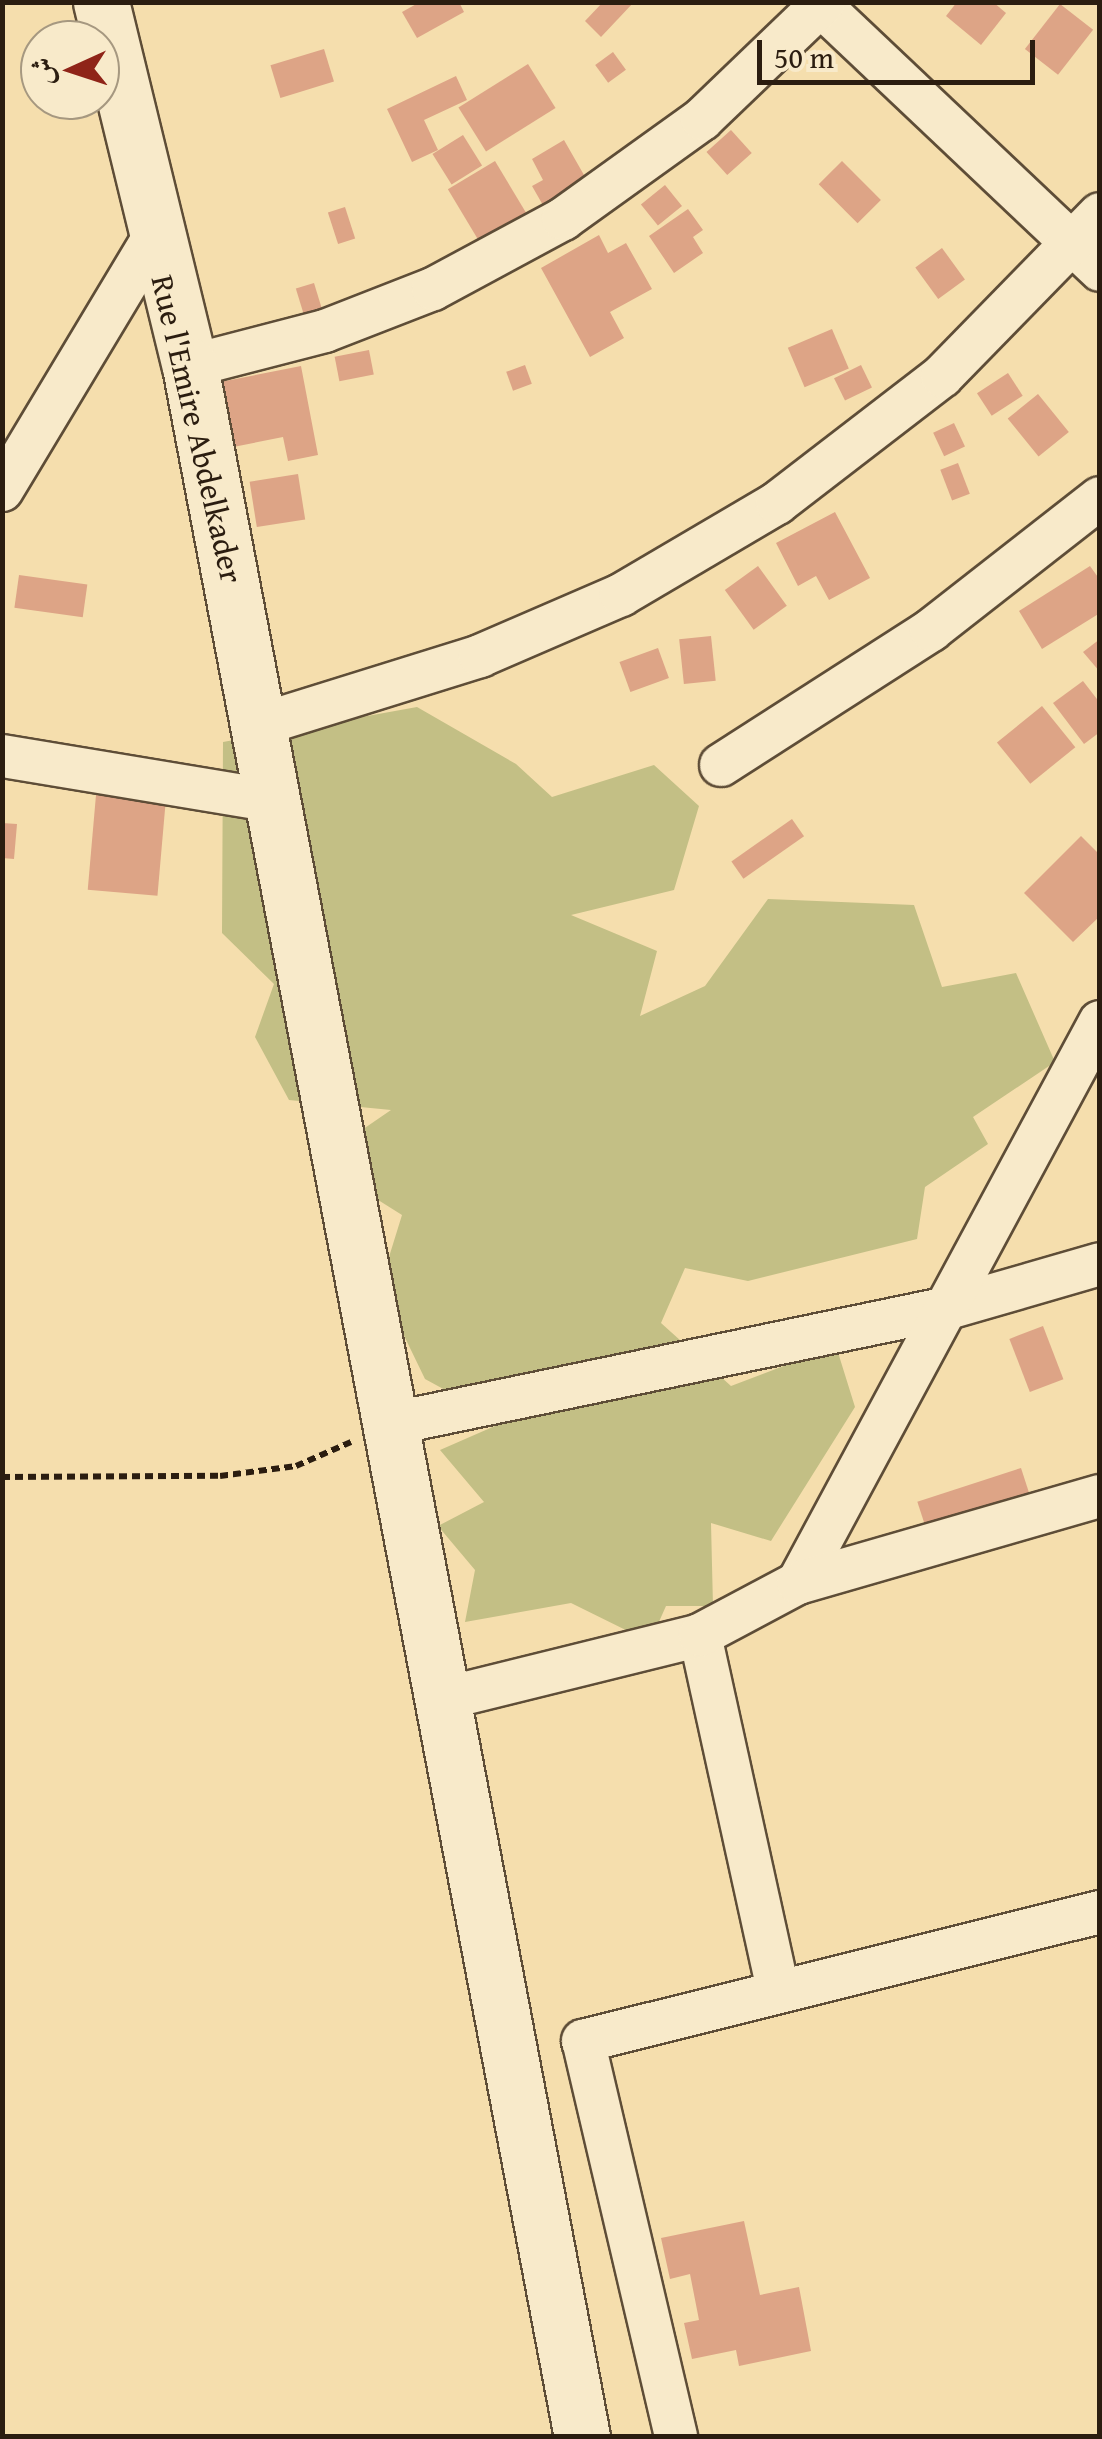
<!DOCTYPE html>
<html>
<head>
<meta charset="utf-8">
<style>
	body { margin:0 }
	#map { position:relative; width:1102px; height:2439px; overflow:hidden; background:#f5dead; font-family:"Gentium Book Plus",Amiri,serif }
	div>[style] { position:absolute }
	.green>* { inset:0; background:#c3bf85 }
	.building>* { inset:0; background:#dda486; transform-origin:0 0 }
	.path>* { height:6px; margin-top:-3px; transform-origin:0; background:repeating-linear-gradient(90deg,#2b1d10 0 8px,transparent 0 13px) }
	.roads { filter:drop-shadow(2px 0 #5e4d37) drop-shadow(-2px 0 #5e4d37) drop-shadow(0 2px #5e4d37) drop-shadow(0 -2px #5e4d37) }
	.minor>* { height:42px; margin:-21px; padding:0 21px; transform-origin:21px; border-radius:21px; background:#f8eaca }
	.secondary>* { height:55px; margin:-27.5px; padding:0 27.5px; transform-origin:27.5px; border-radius:27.5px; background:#f8eaca }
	span { translate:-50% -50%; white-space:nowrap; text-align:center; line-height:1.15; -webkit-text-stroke:9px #f8eaca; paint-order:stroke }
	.street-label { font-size:32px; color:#2b1d10 }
	.frame { position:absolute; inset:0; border:5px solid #2b1d10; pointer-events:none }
	.north { position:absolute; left:20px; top:20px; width:100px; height:100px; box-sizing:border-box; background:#f8eaca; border:2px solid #a69880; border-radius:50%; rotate:267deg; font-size:28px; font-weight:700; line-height:40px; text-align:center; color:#2b1d10 }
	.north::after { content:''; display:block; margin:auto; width:35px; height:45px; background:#8f2418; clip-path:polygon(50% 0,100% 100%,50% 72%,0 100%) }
	.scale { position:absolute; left:757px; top:40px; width:278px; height:45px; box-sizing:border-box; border:5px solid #2b1d10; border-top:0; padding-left:12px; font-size:30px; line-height:35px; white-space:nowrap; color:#2b1d10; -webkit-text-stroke:8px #f8eaca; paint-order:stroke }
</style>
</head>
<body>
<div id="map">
	<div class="green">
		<i style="clip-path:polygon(417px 707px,516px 764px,552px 797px,654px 765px,699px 806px,674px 890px,571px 915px,657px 951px,640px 1016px,705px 986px,768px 899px,914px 905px,942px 987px,1016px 973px,1055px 1062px,973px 1117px,988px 1144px,925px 1187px,917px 1239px,748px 1281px,685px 1268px,661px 1323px,731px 1386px,836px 1346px,855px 1407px,771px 1541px,711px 1523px,713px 1606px,666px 1606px,650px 1642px,571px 1603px,465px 1622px,475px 1570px,438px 1526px,484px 1502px,440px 1450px,504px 1422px,425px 1379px,380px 1286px,402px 1215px,367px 1193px,356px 1134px,391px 1110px,289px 1100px,255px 1037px,274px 984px,222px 933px,223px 742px)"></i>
	</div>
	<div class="building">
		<i style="clip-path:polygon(420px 2px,459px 2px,464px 12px,417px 38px,402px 12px)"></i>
		<i style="clip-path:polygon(603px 2px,634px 2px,601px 37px,585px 21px)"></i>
		<i style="clip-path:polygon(957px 2px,993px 2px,1006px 13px,981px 45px,946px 16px)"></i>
		<i style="left:1060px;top:4px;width:42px;height:57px;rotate:38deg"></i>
		<i style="left:324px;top:49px;width:34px;height:56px;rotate:73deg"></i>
		<i style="left:613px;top:52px;width:22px;height:22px;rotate:54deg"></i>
		<i style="left:528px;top:64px;width:52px;height:82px;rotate:58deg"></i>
		<i style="clip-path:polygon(456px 76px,467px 100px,424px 120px,438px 150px,412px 162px,387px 109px)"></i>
		<i style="left:731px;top:130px;width:31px;height:33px;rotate:48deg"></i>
		<i style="left:463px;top:135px;width:36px;height:36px;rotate:58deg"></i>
		<i style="clip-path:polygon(564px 140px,588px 182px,544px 207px,532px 186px,543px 180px,532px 159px)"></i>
		<i style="left:495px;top:161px;width:72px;height:55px;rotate:59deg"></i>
		<i style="left:842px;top:161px;width:55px;height:33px;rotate:45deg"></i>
		<i style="left:665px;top:185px;width:27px;height:31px;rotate:51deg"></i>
		<i style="left:345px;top:207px;width:33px;height:18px;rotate:72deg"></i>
		<i style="clip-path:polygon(688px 209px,703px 230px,693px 237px,703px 253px,674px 273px,649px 236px)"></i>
		<i style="clip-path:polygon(599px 235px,608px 253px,626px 243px,652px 289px,610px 312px,624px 338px,590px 357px,541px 268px)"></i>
		<i style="left:942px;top:248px;width:39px;height:33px;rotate:54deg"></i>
		<i style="left:314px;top:283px;width:28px;height:19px;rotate:73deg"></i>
		<i style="left:832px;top:329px;width:43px;height:48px;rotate:67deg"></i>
		<i style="left:369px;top:350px;width:25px;height:35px;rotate:79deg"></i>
		<i style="left:525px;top:365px;width:20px;height:20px;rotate:70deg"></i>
		<i style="left:861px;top:365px;width:25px;height:30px;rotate:64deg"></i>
		<i style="clip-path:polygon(301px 366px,318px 455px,288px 461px,283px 437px,218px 450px,205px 385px)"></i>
		<i style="left:1008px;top:373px;width:27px;height:37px;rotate:57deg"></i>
		<i style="left:1038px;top:394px;width:49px;height:39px;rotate:51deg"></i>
		<i style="left:954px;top:423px;width:26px;height:23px;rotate:65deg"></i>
		<i style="left:958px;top:463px;width:33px;height:19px;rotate:69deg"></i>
		<i style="left:298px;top:474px;width:46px;height:49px;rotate:81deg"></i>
		<i style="clip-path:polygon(835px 512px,870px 578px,829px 600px,816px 576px,798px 586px,776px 543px)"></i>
		<i style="left:758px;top:566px;width:49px;height:41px;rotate:54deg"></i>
		<i style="clip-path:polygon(1090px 566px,1100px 580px,1100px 613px,1042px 649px,1019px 611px)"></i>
		<i style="left:19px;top:575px;width:69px;height:33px;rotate:8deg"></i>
		<i style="left:711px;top:636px;width:45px;height:32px;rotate:84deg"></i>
		<i style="clip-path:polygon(1100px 639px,1100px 672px,1083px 652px)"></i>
		<i style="left:658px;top:648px;width:32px;height:41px;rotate:70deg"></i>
		<i style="clip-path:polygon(1083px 681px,1100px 703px,1100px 732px,1084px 744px,1053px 703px)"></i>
		<i style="left:1042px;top:706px;width:53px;height:58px;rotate:51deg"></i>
		<i style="left:96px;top:795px;width:70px;height:95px;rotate:5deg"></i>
		<i style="left:792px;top:819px;width:21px;height:74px;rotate:55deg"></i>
		<i style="clip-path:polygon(2px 823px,17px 824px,14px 859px,2px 858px)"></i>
		<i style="clip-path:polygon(1081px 836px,1100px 855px,1100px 916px,1073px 942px,1024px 893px)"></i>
		<i style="left:1043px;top:1326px;width:57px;height:36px;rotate:69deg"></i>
		<i style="left:1021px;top:1468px;width:36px;height:109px;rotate:72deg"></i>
		<i style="clip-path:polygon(744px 2221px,760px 2295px,799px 2287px,811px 2351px,739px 2366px,736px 2350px,692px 2359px,684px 2323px,699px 2320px,690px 2274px,670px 2279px,661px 2238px)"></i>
	</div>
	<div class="path">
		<i style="left:2px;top:1477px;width:218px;rotate:-0.3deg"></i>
		<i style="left:220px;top:1476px;width:77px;rotate:-7.5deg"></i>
		<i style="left:296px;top:1466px;width:60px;rotate:-23.6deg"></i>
	</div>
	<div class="roads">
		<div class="minor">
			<i style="left:817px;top:2px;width:390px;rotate:43.4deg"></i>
			<i style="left:190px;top:366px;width:139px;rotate:-14.5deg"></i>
			<i style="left:325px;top:331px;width:116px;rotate:-21.3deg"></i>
			<i style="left:433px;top:289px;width:148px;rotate:-28.3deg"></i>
			<i style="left:563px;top:219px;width:171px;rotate:-35.7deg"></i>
			<i style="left:702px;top:119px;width:169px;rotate:-43.8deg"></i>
			<i style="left:2px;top:490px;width:293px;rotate:-59deg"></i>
			<i style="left:259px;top:725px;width:232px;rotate:-17.3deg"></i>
			<i style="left:480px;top:656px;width:154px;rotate:-23.4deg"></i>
			<i style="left:621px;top:595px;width:181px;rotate:-30.5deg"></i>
			<i style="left:777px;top:503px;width:208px;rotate:-37.6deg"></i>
			<i style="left:942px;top:376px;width:226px;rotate:-45.7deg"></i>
			<i style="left:2px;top:756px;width:269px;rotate:9.4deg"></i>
			<i style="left:721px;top:765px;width:250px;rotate:-32.7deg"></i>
			<i style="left:931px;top:630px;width:214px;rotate:-38deg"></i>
			<i style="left:395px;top:1423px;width:565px;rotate:-11.75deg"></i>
			<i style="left:948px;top:1308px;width:158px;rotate:-16.1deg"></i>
			<i style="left:798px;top:1583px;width:637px;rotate:-61.71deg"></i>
			<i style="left:700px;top:1635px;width:363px;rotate:77.6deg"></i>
			<i style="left:446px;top:1698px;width:262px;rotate:-13.9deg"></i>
			<i style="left:700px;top:1635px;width:111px;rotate:-28deg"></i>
			<i style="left:798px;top:1583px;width:314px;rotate:-16.1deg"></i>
			<i style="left:676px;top:2436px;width:406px;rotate:-103.2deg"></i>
			<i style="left:583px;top:2041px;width:533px;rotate:-14.01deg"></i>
		</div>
		<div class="secondary">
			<i style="left:101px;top:2px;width:375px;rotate:76.3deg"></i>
			<i style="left:190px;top:366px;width:2107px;rotate:79.28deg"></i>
		</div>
	</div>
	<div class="street-label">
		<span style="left:197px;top:429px;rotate:77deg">Rue l'Emire Abdelkader</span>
	</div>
	<div class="frame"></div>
	<div class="north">ش</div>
	<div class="scale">50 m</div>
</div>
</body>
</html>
